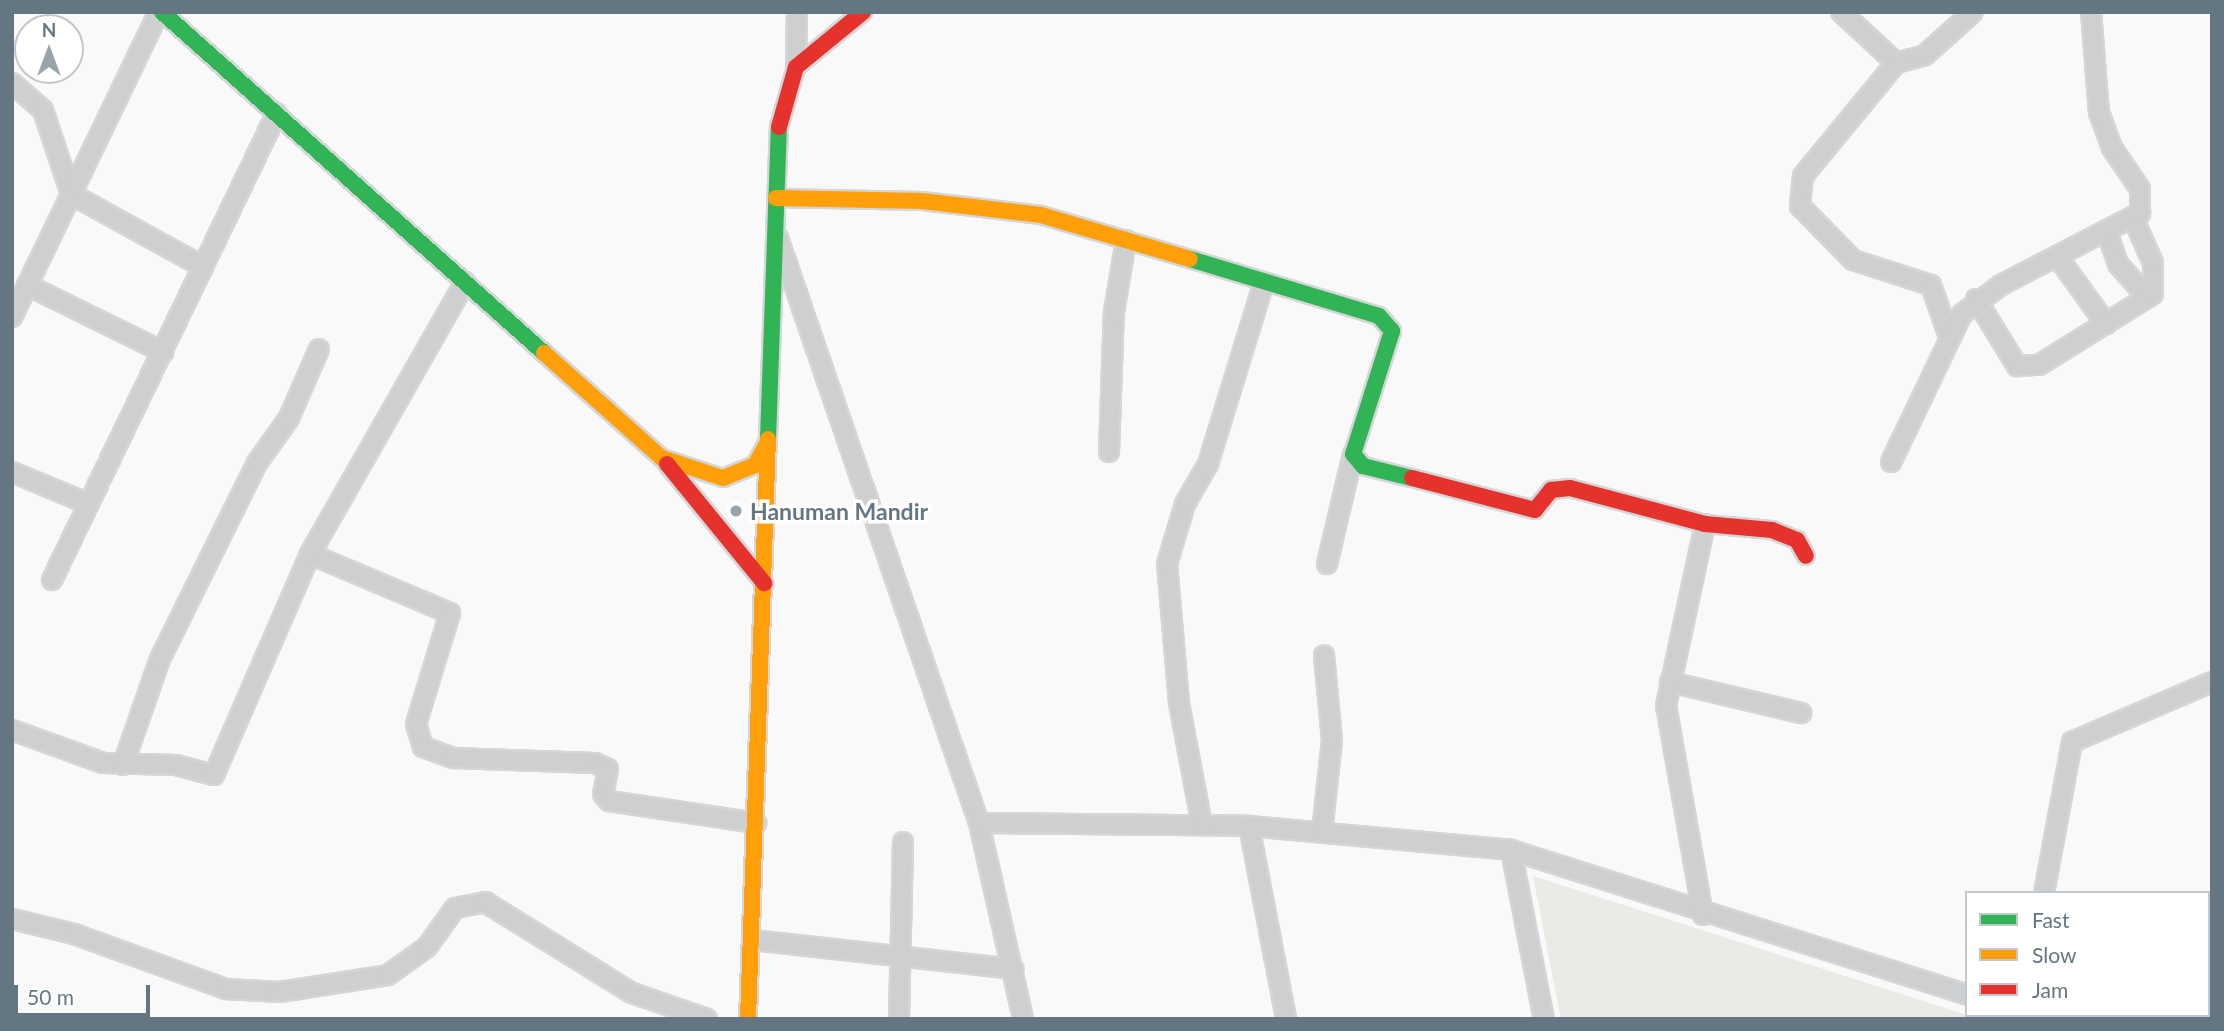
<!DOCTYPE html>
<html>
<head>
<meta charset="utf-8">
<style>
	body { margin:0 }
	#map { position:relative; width:2224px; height:1031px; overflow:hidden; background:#f9f9f9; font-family:Lato,sans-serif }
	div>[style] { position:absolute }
	.green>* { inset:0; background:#e8ebe6 }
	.roads { filter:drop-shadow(2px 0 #d5d6d7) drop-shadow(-2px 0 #d5d6d7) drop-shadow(0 2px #d5d6d7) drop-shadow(0 -2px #d5d6d7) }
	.street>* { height:18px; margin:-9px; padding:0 9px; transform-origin:9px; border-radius:9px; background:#cecfd0 }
	.fast>* { height:16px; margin:-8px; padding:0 8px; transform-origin:8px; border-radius:8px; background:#30b455 }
	.slow>* { height:16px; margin:-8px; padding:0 8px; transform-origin:8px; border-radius:8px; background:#ff9f0a }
	.jam>* { height:16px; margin:-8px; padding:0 8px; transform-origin:8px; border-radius:8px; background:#e5322d }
	.dots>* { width:19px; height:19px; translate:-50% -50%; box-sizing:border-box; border:4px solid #fff; border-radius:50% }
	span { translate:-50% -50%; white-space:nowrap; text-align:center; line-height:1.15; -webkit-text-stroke:7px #fff; paint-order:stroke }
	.poi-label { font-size:23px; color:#657683; font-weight:700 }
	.left { translate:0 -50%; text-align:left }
	.frame { position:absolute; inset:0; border:14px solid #657683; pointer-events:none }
	.legend { position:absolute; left:1965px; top:891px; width:245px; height:126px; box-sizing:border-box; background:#fff; border:2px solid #c1c8cd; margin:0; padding:9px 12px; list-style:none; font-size:21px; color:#657683 }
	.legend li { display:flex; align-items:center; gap:14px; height:35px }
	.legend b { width:35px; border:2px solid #c1c8cd }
	.north { position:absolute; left:14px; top:14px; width:70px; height:70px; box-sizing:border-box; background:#fff; border:2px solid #c1c8cd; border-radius:50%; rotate:0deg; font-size:19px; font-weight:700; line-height:28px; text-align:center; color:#657683 }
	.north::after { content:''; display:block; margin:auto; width:24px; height:32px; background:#99a4ac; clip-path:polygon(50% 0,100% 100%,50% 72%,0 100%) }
	.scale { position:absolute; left:14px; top:985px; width:136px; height:32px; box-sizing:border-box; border:4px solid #657683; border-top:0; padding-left:9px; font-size:21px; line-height:24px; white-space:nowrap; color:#657683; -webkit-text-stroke:5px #fff; paint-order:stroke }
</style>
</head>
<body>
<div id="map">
	<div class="green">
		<i style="clip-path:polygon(1533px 876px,1967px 1015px,1994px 1019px,1561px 1019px)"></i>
	</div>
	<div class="roads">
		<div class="street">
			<i style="left:1841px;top:12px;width:75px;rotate:42.8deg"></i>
			<i style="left:1896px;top:63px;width:30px;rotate:-15deg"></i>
			<i style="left:1925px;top:55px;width:64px;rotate:-41.9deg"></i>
			<i style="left:1896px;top:63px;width:146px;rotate:129.5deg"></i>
			<i style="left:1803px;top:176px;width:30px;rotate:96deg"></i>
			<i style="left:1800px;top:206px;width:76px;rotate:45.5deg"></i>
			<i style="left:1853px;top:260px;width:82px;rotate:17.8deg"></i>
			<i style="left:1931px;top:285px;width:52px;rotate:70.9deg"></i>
			<i style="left:796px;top:67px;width:55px;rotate:-89deg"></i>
			<i style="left:12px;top:83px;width:41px;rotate:41.1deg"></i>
			<i style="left:43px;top:110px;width:89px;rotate:71.6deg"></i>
			<i style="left:71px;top:194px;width:151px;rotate:28.9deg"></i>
			<i style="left:2107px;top:232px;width:34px;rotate:71deg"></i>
			<i style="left:2118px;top:264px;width:45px;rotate:48.6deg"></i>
			<i style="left:778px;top:238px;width:619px;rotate:71.04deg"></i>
			<i style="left:979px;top:823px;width:201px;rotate:77.3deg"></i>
			<i style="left:2057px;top:256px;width:84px;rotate:54.2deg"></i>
			<i style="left:27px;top:285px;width:152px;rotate:26.2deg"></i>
			<i style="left:1976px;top:299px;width:79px;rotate:58.5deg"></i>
			<i style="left:2017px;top:366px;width:22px;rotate:-3deg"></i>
			<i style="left:2039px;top:365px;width:134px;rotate:-31.9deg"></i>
			<i style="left:2153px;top:294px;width:31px;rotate:-90deg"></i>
			<i style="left:2153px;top:263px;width:47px;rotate:-113.8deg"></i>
			<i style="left:12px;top:317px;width:339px;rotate:-64.3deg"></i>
			<i style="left:1109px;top:452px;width:140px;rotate:-88deg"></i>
			<i style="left:1114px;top:312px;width:73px;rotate:-80.5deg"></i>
			<i style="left:1891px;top:462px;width:164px;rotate:-64.4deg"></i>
			<i style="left:1962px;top:314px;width:49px;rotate:-36.6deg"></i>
			<i style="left:2001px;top:285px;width:157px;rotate:-27.4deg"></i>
			<i style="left:2140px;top:213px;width:24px;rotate:-90deg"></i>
			<i style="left:2140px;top:189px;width:50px;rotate:-124.3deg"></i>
			<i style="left:2112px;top:148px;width:37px;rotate:-110deg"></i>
			<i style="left:2099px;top:113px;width:101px;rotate:-94.5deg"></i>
			<i style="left:12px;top:472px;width:83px;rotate:22.6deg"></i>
			<i style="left:310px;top:554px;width:152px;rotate:22.9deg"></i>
			<i style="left:450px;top:613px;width:116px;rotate:107deg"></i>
			<i style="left:416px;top:724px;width:24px;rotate:73deg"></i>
			<i style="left:423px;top:747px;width:33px;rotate:20deg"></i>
			<i style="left:454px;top:758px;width:141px;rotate:2deg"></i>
			<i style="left:595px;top:763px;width:14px;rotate:25deg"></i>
			<i style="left:608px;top:769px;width:25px;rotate:101deg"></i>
			<i style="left:603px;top:794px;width:9px;rotate:49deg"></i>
			<i style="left:609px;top:801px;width:149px;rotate:8.5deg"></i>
			<i style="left:1327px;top:564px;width:113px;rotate:-76.7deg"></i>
			<i style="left:52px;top:580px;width:518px;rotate:-64.28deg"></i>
			<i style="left:1670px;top:682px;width:135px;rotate:13.3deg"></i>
			<i style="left:12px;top:730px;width:97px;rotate:19.9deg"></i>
			<i style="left:103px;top:763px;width:73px;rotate:1.6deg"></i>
			<i style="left:176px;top:765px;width:39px;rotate:15deg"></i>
			<i style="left:214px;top:775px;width:241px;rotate:-66.5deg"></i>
			<i style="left:310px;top:554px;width:313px;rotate:-60.3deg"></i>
			<i style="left:123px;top:765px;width:112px;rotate:-70.8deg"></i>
			<i style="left:160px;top:659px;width:219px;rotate:-63.7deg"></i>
			<i style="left:257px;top:463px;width:55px;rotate:-54.6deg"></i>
			<i style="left:289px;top:418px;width:75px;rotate:-66.5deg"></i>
			<i style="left:979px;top:823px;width:270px;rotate:0.6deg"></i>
			<i style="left:1249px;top:826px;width:263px;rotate:5.2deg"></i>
			<i style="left:1511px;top:850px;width:478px;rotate:17.6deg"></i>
			<i style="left:1202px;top:825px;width:124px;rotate:-100.7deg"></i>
			<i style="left:1179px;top:703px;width:140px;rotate:-94.9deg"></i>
			<i style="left:1167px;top:564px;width:63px;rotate:-73.3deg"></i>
			<i style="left:1185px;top:504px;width:46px;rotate:-60.1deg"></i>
			<i style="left:1208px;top:464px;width:190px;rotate:-72.9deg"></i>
			<i style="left:1249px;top:826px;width:197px;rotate:79.1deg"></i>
			<i style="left:1322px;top:832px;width:93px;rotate:-83.8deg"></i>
			<i style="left:1332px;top:740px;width:85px;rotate:-95.4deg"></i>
			<i style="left:1511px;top:850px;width:172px;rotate:79deg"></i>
			<i style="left:2044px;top:893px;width:154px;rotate:-79.5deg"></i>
			<i style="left:2072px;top:742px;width:152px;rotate:-23.2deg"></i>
			<i style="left:1703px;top:915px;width:212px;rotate:-100deg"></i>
			<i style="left:1666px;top:706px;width:186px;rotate:-77.9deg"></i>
			<i style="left:12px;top:919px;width:64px;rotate:13.6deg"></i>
			<i style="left:74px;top:934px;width:162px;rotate:19.9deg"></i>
			<i style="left:226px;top:989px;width:54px;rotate:3.2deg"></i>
			<i style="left:280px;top:992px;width:109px;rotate:-8.9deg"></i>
			<i style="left:388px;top:975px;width:48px;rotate:-35.7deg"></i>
			<i style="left:427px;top:947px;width:48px;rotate:-54.3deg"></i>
			<i style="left:455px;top:908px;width:31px;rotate:-11deg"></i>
			<i style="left:485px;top:902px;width:173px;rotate:31.8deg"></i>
			<i style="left:632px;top:993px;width:79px;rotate:19.1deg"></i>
			<i style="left:752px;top:940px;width:263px;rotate:6.3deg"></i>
			<i style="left:2045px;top:1015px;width:14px;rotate:17deg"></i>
			<i style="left:899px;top:1019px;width:177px;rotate:-88.7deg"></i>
		</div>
		<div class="fast">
			<i style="left:162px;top:12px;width:512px;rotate:41.75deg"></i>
			<i style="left:1190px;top:259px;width:197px;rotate:16.8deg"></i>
			<i style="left:1379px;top:316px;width:20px;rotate:49deg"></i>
			<i style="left:1392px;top:331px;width:129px;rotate:107.6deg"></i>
			<i style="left:1353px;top:454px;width:16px;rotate:50deg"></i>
			<i style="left:1363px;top:466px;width:50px;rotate:13.8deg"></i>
			<i style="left:768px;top:439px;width:312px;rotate:-88deg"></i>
		</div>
		<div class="slow">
			<i style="left:776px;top:198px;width:146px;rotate:1.2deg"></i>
			<i style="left:922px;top:201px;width:120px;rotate:6.7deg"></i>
			<i style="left:1041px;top:215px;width:155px;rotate:16.5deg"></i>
			<i style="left:544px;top:353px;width:158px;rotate:41.7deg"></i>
			<i style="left:662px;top:458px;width:64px;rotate:18.2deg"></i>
			<i style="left:723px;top:478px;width:35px;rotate:-22deg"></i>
			<i style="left:755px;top:465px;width:26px;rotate:-61deg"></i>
			<i style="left:748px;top:1019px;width:580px;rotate:-88.03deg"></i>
		</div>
		<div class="jam">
			<i style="left:779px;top:127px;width:62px;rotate:-74.2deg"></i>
			<i style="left:796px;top:67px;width:87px;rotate:-39.4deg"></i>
			<i style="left:667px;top:464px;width:154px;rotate:50.8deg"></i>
			<i style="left:1412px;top:478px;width:127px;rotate:14.6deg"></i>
			<i style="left:1535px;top:510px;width:26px;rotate:-51deg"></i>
			<i style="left:1551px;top:490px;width:19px;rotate:-6deg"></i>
			<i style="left:1570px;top:488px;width:140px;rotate:14.9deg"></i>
			<i style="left:1705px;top:524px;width:67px;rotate:5.1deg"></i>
			<i style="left:1772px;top:530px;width:27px;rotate:22deg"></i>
			<i style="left:1797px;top:540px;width:18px;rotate:61deg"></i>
		</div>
	</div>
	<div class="dots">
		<i style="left:736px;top:511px;background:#99a4ac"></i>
	</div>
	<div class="poi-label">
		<span class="left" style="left:750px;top:511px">Hanuman Mandir</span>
	</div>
	<div class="frame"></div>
	<ul class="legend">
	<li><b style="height:9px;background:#30b455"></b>Fast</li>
	<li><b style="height:9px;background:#ff9f0a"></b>Slow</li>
	<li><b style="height:9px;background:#e5322d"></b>Jam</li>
	</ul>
	<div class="north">N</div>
	<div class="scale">50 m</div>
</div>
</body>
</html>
